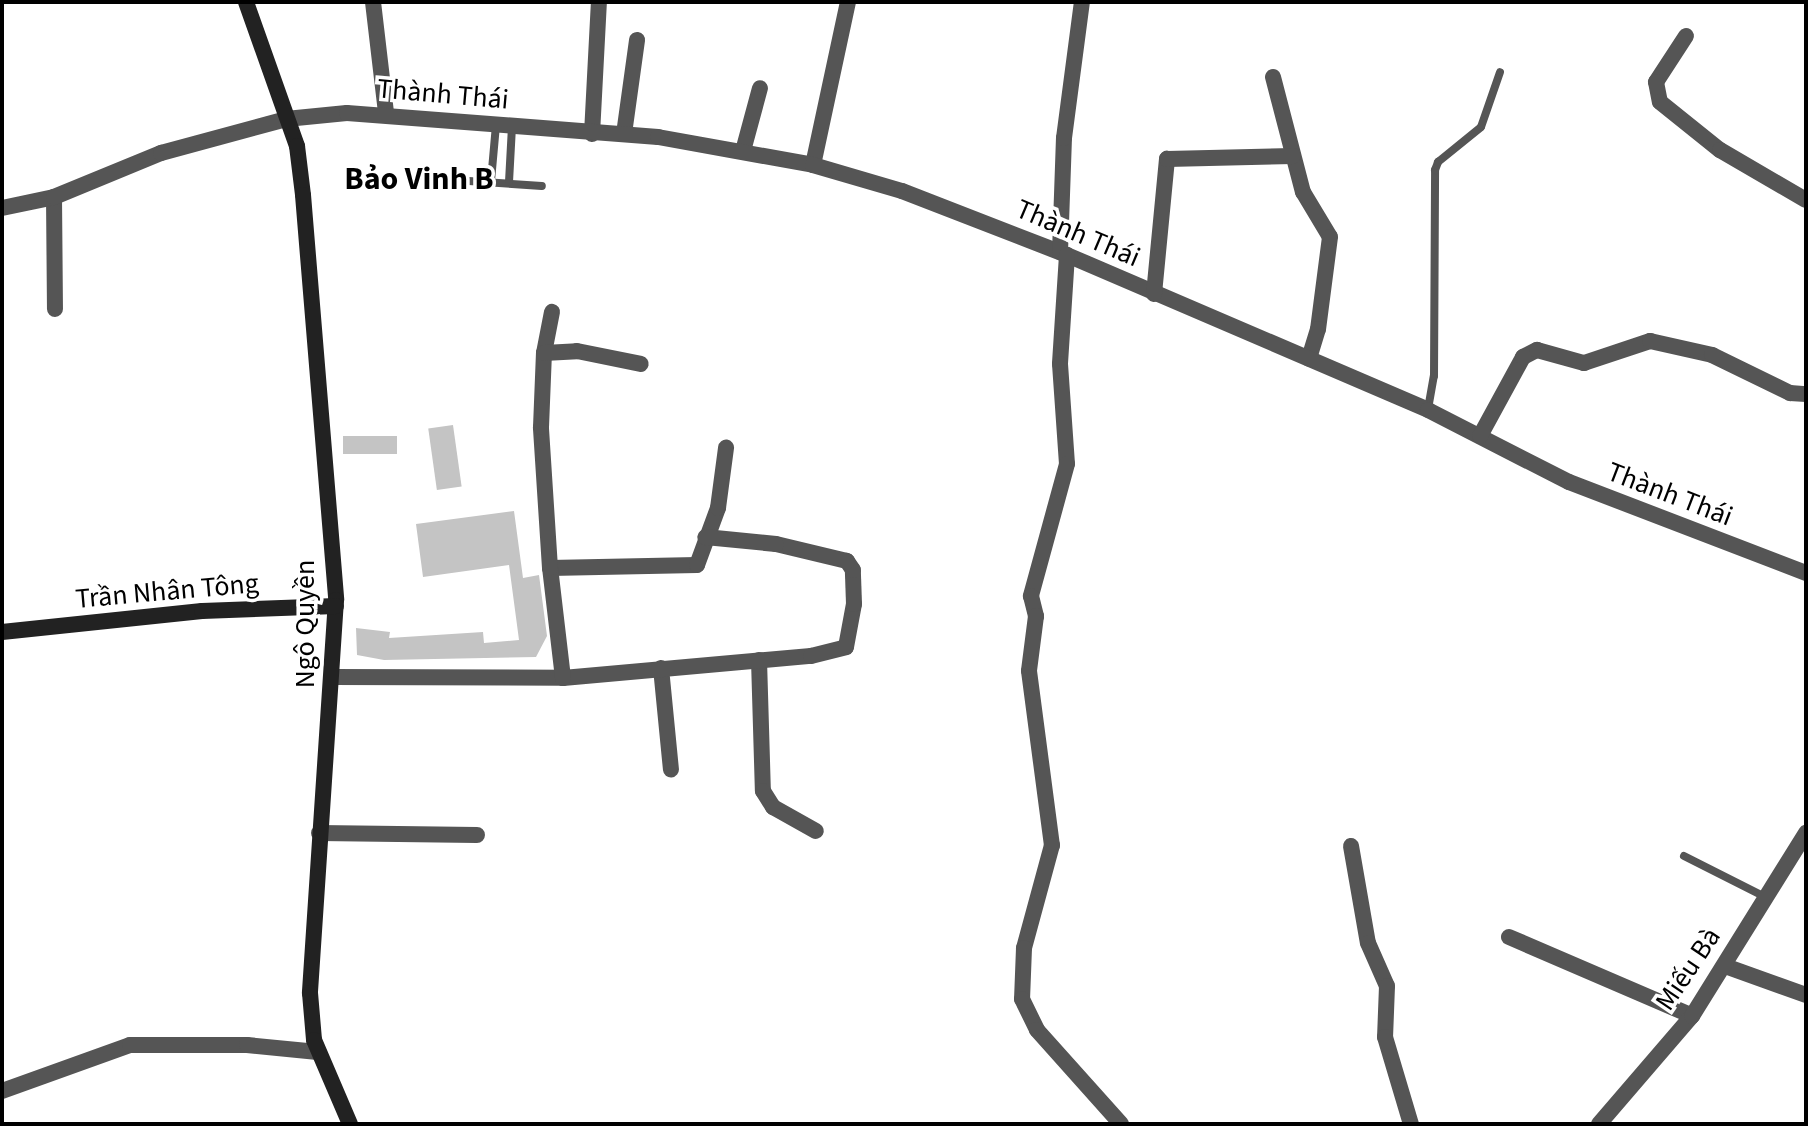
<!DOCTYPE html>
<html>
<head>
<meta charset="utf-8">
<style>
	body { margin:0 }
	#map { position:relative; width:1808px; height:1126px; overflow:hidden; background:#fff; font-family:"Source Sans 3",sans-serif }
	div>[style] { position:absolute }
	.building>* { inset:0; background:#c4c4c4; transform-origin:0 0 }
	.lane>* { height:8px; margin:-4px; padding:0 4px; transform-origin:4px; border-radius:4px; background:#555 }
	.street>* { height:16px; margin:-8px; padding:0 8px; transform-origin:8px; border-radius:8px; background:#555 }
	.secondary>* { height:16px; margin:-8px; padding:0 8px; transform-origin:8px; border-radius:8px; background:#222 }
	span { translate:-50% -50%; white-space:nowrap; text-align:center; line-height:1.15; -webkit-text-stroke:7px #fff; paint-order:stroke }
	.street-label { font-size:28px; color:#000 }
	.quarter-label { font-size:32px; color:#000; font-weight:700 }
	.frame { position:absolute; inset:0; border:4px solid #000; pointer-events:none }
</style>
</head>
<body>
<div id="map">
	<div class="building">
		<i style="left:453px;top:425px;width:62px;height:25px;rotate:82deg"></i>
		<i style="left:397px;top:436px;width:18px;height:54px;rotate:90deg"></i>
		<i style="clip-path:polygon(514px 511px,523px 578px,539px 575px,547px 636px,536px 657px,384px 660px,357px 655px,356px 628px,390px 632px,389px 638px,483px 632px,484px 643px,519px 640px,509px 565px,423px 577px,416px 524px)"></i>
	</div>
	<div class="lane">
		<i style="left:454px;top:180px;width:88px;rotate:3.9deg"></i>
		<i style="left:491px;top:181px;width:56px;rotate:-84.9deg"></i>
		<i style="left:509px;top:182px;width:56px;rotate:-86.9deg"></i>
		<i style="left:1428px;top:409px;width:34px;rotate:-80deg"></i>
		<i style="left:1434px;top:376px;width:206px;rotate:-89.7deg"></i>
		<i style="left:1435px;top:170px;width:9px;rotate:-69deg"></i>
		<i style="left:1438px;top:162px;width:55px;rotate:-39.1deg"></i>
		<i style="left:1481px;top:127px;width:58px;rotate:-70.9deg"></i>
		<i style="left:1684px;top:856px;width:91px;rotate:26.8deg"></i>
	</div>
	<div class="street">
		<i style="left:373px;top:2px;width:111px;rotate:83.3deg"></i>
		<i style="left:1686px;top:36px;width:55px;rotate:123.1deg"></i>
		<i style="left:1656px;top:82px;width:20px;rotate:79deg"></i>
		<i style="left:1660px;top:102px;width:77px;rotate:38.7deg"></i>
		<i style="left:1720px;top:150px;width:99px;rotate:30.2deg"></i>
		<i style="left:1273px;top:77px;width:119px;rotate:75.4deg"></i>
		<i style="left:1303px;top:192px;width:52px;rotate:59deg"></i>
		<i style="left:1330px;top:237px;width:93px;rotate:97.4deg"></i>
		<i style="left:1318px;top:329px;width:31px;rotate:107deg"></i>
		<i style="left:592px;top:134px;width:132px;rotate:-87deg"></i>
		<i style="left:624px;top:134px;width:95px;rotate:-82.1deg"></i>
		<i style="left:743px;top:151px;width:65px;rotate:-74.9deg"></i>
		<i style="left:813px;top:165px;width:167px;rotate:-77.9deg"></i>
		<i style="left:54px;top:197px;width:112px;rotate:89.5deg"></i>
		<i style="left:2px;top:208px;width:53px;rotate:-11.9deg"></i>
		<i style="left:54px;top:197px;width:116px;rotate:-22.4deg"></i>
		<i style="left:161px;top:153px;width:130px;rotate:-15.2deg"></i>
		<i style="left:286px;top:119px;width:61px;rotate:-5.6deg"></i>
		<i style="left:347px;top:113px;width:312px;rotate:4.4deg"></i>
		<i style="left:658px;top:137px;width:158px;rotate:10.2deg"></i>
		<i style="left:813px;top:165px;width:93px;rotate:16.3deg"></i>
		<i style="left:902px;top:191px;width:177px;rotate:21.2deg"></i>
		<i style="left:1067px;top:255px;width:393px;rotate:23.2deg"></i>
		<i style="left:1428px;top:410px;width:158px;rotate:27.1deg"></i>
		<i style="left:1569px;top:482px;width:254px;rotate:21deg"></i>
		<i style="left:1060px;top:252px;width:114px;rotate:-88deg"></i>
		<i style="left:1064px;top:138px;width:137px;rotate:-82.5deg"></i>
		<i style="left:1067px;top:255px;width:109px;rotate:93.7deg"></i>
		<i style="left:1060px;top:364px;width:100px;rotate:86deg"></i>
		<i style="left:1067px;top:464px;width:137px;rotate:105.3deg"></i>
		<i style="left:1031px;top:596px;width:21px;rotate:76deg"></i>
		<i style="left:1036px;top:616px;width:55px;rotate:97.3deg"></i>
		<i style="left:1029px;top:671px;width:176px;rotate:82.5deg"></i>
		<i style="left:1052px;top:845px;width:107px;rotate:105.2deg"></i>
		<i style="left:1024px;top:948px;width:51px;rotate:92.2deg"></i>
		<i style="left:1022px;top:999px;width:34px;rotate:64deg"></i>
		<i style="left:1037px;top:1030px;width:126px;rotate:48.2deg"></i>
		<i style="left:1154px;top:294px;width:136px;rotate:-84.5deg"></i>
		<i style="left:1167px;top:159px;width:126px;rotate:-1.4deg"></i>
		<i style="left:544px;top:353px;width:42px;rotate:-79deg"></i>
		<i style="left:1480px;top:436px;width:90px;rotate:-61.4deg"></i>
		<i style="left:1523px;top:357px;width:16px;rotate:-27deg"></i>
		<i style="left:1537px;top:350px;width:49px;rotate:15.5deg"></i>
		<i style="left:1584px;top:363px;width:70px;rotate:-18.4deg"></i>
		<i style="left:1650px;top:341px;width:64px;rotate:12.7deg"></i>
		<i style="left:1712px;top:355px;width:87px;rotate:26deg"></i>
		<i style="left:1790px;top:393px;width:16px;rotate:4deg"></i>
		<i style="left:550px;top:568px;width:147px;rotate:-1.2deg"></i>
		<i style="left:697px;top:565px;width:61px;rotate:-69.8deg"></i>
		<i style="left:718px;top:508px;width:61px;rotate:-82.4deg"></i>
		<i style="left:759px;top:660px;width:131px;rotate:88.3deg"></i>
		<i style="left:763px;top:791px;width:19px;rotate:58deg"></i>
		<i style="left:773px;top:807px;width:49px;rotate:29.2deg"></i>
		<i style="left:661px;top:668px;width:102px;rotate:84.4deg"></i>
		<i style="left:332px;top:677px;width:231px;rotate:0.2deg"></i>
		<i style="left:563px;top:678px;width:249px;rotate:-5.1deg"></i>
		<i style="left:811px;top:656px;width:36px;rotate:-14deg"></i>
		<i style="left:846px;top:647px;width:44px;rotate:-79.5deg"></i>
		<i style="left:854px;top:604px;width:34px;rotate:-92deg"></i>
		<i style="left:853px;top:570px;width:11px;rotate:-124deg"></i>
		<i style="left:847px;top:561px;width:73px;rotate:-166.5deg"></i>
		<i style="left:776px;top:544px;width:71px;rotate:-174.4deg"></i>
		<i style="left:563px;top:678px;width:111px;rotate:-96.7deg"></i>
		<i style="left:550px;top:568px;width:141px;rotate:-93.7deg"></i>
		<i style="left:541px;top:427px;width:74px;rotate:-87.7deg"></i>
		<i style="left:544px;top:353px;width:33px;rotate:-3deg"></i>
		<i style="left:577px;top:351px;width:65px;rotate:11.5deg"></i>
		<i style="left:319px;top:833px;width:158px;rotate:0.7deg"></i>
		<i style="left:1351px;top:846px;width:98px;rotate:80.1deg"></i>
		<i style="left:1368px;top:943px;width:47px;rotate:66.2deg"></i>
		<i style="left:1387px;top:986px;width:51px;rotate:92.2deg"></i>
		<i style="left:1385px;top:1037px;width:91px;rotate:73.4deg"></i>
		<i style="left:1509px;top:937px;width:199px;rotate:23.3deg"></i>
		<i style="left:1725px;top:966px;width:86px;rotate:19.7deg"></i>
		<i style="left:2px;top:1091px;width:136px;rotate:-19.8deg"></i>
		<i style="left:130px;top:1045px;width:117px"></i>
		<i style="left:247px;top:1045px;width:71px;rotate:5.6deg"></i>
		<i style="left:1599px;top:1124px;width:143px;rotate:-49.3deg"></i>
		<i style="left:1692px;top:1016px;width:216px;rotate:-58.1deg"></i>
	</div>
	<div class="secondary">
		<i style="left:246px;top:2px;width:153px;rotate:70.5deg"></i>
		<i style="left:297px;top:146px;width:49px;rotate:83deg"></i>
		<i style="left:303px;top:195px;width:406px;rotate:85.3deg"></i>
		<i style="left:336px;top:600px;width:394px;rotate:93.8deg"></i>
		<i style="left:310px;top:993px;width:47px;rotate:85.1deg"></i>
		<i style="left:314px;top:1040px;width:91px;rotate:66.8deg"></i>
		<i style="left:2px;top:632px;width:201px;rotate:-6deg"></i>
		<i style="left:202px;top:611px;width:134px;rotate:-2.1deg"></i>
	</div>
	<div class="street-label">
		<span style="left:443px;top:94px;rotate:5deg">Thành Thái</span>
		<span style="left:1078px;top:233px;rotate:23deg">Thành Thái</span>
		<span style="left:1670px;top:494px;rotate:21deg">Thành Thái</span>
		<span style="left:167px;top:591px;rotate:-5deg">Trần Nhân Tông</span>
		<span style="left:305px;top:624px;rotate:-90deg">Ngô Quyền</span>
		<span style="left:1688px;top:969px;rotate:-56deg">Miếu Bà</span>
	</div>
	<div class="quarter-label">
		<span style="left:419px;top:179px">Bảo Vinh B</span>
	</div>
	<div class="frame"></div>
</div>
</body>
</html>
